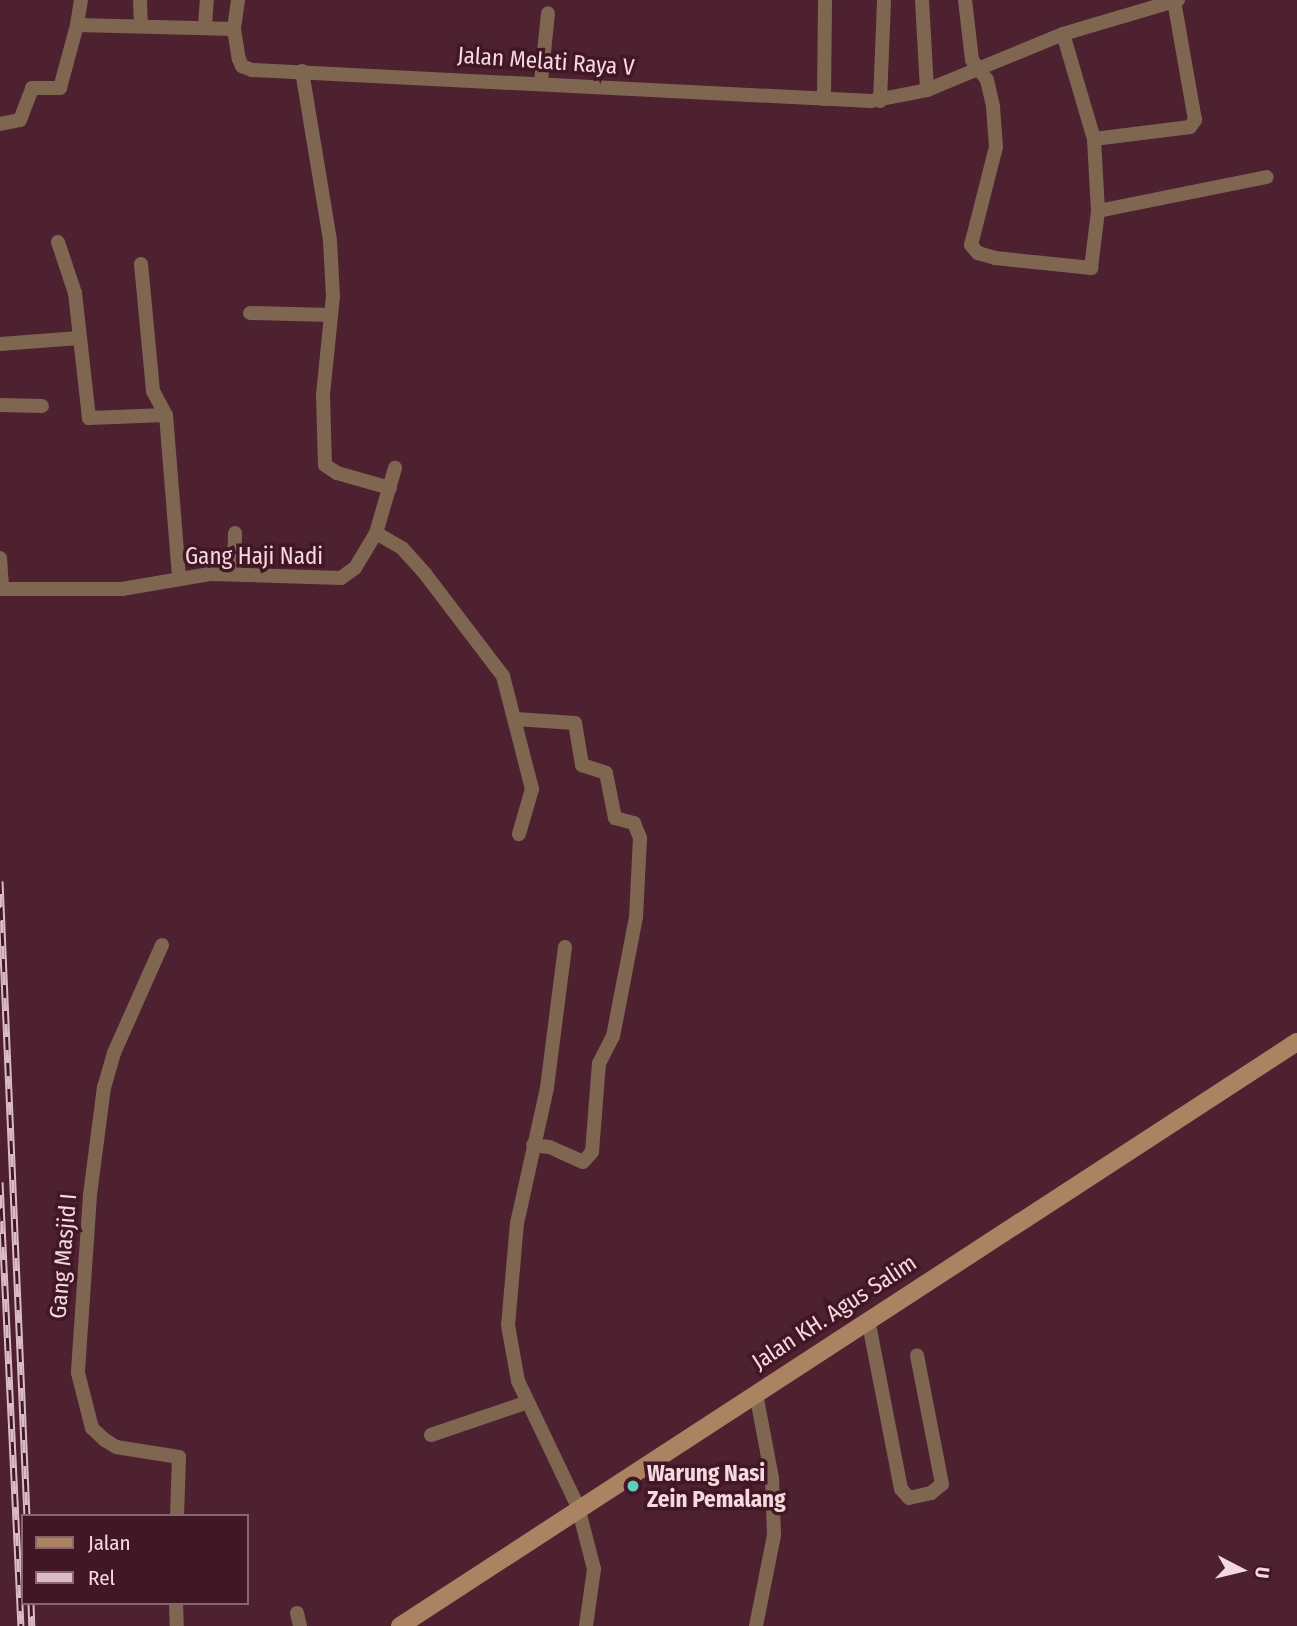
<!DOCTYPE html>
<html>
<head>
<meta charset="utf-8">
<style>
	body { margin:0 }
	#map { position:relative; width:1297px; height:1626px; overflow:hidden; background:#4d212f; font-family:"Fira Sans Condensed",sans-serif }
	div>[style] { position:absolute }
	.street>* { height:14px; margin:-7px; padding:0 7px; transform-origin:7px; border-radius:7px; background:#7f6651 }
	.secondary>* { height:18px; margin:-9px; padding:0 9px; transform-origin:9px; border-radius:9px; background:#ab8362 }
	.rail>* { height:7px; margin-top:-3.5px; transform-origin:0; background:repeating-linear-gradient(90deg,#421725 0 13px,#dcbcc4 0 26px); box-sizing:border-box; border-block:2px solid #dcbcc4 }
	.dots>* { width:19px; height:19px; translate:-50% -50%; box-sizing:border-box; border:4px solid #421725; border-radius:50% }
	span { translate:-50% -50%; white-space:nowrap; text-align:center; line-height:1.15; -webkit-text-stroke:7px #421725; paint-order:stroke }
	.street-label { font-size:23px; color:#f6d8df }
	.poi-label { font-size:23px; color:#f6d8df; font-weight:700 }
	.left { translate:0 -50%; text-align:left }
	.legend { position:absolute; left:21px; top:1514px; width:228px; height:91px; box-sizing:border-box; background:#421725; border:2px solid #8a646f; margin:0; padding:9px 12px; list-style:none; font-size:21px; color:#f6d8df }
	.legend li { display:flex; align-items:center; gap:14px; height:35px }
	.legend b { width:35px; border:2px solid #8a646f }
	.north { position:absolute; left:1206px; top:1535px; width:70px; height:70px; -webkit-text-stroke:5px #421725; paint-order:stroke; rotate:97deg; font-size:19px; font-weight:700; line-height:28px; text-align:center; color:#f6d8df }
	.north::after { content:''; display:block; margin:auto; width:24px; height:32px; background:#f6d8df; clip-path:polygon(50% 0,100% 100%,50% 72%,0 100%) }
</style>
</head>
<body>
<div id="map">
	<div class="street">
		<i style="left:140px;top:0;width:26px;rotate:88deg"></i>
		<i style="left:238px;top:0;width:29px;rotate:98deg"></i>
		<i style="left:234px;top:29px;width:30px;rotate:81deg"></i>
		<i style="left:239px;top:59px;width:8px;rotate:67deg"></i>
		<i style="left:242px;top:66px;width:11px;rotate:22deg"></i>
		<i style="left:252px;top:70px;width:620px;rotate:2.87deg"></i>
		<i style="left:871px;top:101px;width:57px;rotate:-11.1deg"></i>
		<i style="left:927px;top:90px;width:147px;rotate:-22.4deg"></i>
		<i style="left:1063px;top:34px;width:120px;rotate:-16.5deg"></i>
		<i style="left:922px;top:0;width:90px;rotate:86.8deg"></i>
		<i style="left:965px;top:0;width:60px;rotate:83.3deg"></i>
		<i style="left:972px;top:60px;width:25px;rotate:53deg"></i>
		<i style="left:987px;top:80px;width:28px;rotate:77deg"></i>
		<i style="left:993px;top:107px;width:40px;rotate:85.7deg"></i>
		<i style="left:996px;top:147px;width:101px;rotate:104.3deg"></i>
		<i style="left:971px;top:245px;width:11px;rotate:49deg"></i>
		<i style="left:978px;top:253px;width:18px;rotate:16deg"></i>
		<i style="left:995px;top:258px;width:97px;rotate:5.9deg"></i>
		<i style="left:1091px;top:268px;width:57px;rotate:-83deg"></i>
		<i style="left:1098px;top:211px;width:72px;rotate:-93.2deg"></i>
		<i style="left:1094px;top:139px;width:109px;rotate:-106.4deg"></i>
		<i style="left:77px;top:25px;width:25px;rotate:-81deg"></i>
		<i style="left:205px;top:26px;width:26px;rotate:-86deg"></i>
		<i style="left:302px;top:71px;width:172px;rotate:80.6deg"></i>
		<i style="left:330px;top:241px;width:55px;rotate:86.9deg"></i>
		<i style="left:333px;top:296px;width:100px;rotate:95.8deg"></i>
		<i style="left:323px;top:395px;width:70px;rotate:88.4deg"></i>
		<i style="left:325px;top:465px;width:14px;rotate:34deg"></i>
		<i style="left:337px;top:473px;width:55px;rotate:15.8deg"></i>
		<i style="left:541px;top:82px;width:69px;rotate:-84.2deg"></i>
		<i style="left:824px;top:99px;width:99px;rotate:-89.4deg"></i>
		<i style="left:880px;top:101px;width:101px;rotate:-87.7deg"></i>
		<i style="left:0;top:124px;width:20px;rotate:-11deg"></i>
		<i style="left:20px;top:120px;width:34px;rotate:-69deg"></i>
		<i style="left:32px;top:88px;width:28px"></i>
		<i style="left:60px;top:88px;width:65px;rotate:-74.9deg"></i>
		<i style="left:77px;top:25px;width:157px;rotate:1.5deg"></i>
		<i style="left:1094px;top:139px;width:97px;rotate:-7.1deg"></i>
		<i style="left:1190px;top:127px;width:9px;rotate:-54deg"></i>
		<i style="left:1195px;top:120px;width:121px;rotate:-100deg"></i>
		<i style="left:1098px;top:211px;width:172px;rotate:-11.4deg"></i>
		<i style="left:58px;top:242px;width:54px;rotate:71.6deg"></i>
		<i style="left:75px;top:293px;width:126px;rotate:83.6deg"></i>
		<i style="left:89px;top:418px;width:77px;rotate:-2.2deg"></i>
		<i style="left:141px;top:264px;width:128px;rotate:84.6deg"></i>
		<i style="left:153px;top:391px;width:27px;rotate:62deg"></i>
		<i style="left:166px;top:415px;width:163px;rotate:85.4deg"></i>
		<i style="left:250px;top:313px;width:81px;rotate:1.4deg"></i>
		<i style="left:0;top:344px;width:79px;rotate:-4.3deg"></i>
		<i style="left:0;top:405px;width:42px;rotate:1.4deg"></i>
		<i style="left:376px;top:533px;width:30px;rotate:30deg"></i>
		<i style="left:402px;top:548px;width:36px;rotate:48deg"></i>
		<i style="left:426px;top:575px;width:127px;rotate:52.7deg"></i>
		<i style="left:503px;top:676px;width:117px;rotate:75.6deg"></i>
		<i style="left:532px;top:789px;width:47px;rotate:106.1deg"></i>
		<i style="left:0;top:558px;width:31px;rotate:86deg"></i>
		<i style="left:234px;top:574px;width:41px;rotate:-88.6deg"></i>
		<i style="left:0;top:589px;width:122px"></i>
		<i style="left:122px;top:589px;width:89px;rotate:-9.7deg"></i>
		<i style="left:210px;top:574px;width:131px;rotate:1.7deg"></i>
		<i style="left:341px;top:578px;width:17px;rotate:-36deg"></i>
		<i style="left:355px;top:568px;width:41px;rotate:-59deg"></i>
		<i style="left:376px;top:533px;width:68px;rotate:-73.7deg"></i>
		<i style="left:515px;top:719px;width:60px;rotate:3.8deg"></i>
		<i style="left:575px;top:723px;width:43px;rotate:80.5deg"></i>
		<i style="left:582px;top:765px;width:25px;rotate:18deg"></i>
		<i style="left:606px;top:773px;width:46px;rotate:78.7deg"></i>
		<i style="left:615px;top:818px;width:20px;rotate:15deg"></i>
		<i style="left:634px;top:823px;width:16px;rotate:68deg"></i>
		<i style="left:640px;top:838px;width:79px;rotate:92.9deg"></i>
		<i style="left:636px;top:917px;width:121px;rotate:100.9deg"></i>
		<i style="left:613px;top:1036px;width:30px;rotate:117deg"></i>
		<i style="left:599px;top:1063px;width:89px;rotate:94.5deg"></i>
		<i style="left:592px;top:1152px;width:13px;rotate:132deg"></i>
		<i style="left:583px;top:1162px;width:37px;rotate:-156deg"></i>
		<i style="left:549px;top:1147px;width:16px;rotate:-173deg"></i>
		<i style="left:162px;top:945px;width:118px;rotate:114deg"></i>
		<i style="left:114px;top:1053px;width:35px;rotate:106deg"></i>
		<i style="left:104px;top:1087px;width:109px;rotate:97.4deg"></i>
		<i style="left:90px;top:1195px;width:178px;rotate:93.9deg"></i>
		<i style="left:78px;top:1373px;width:57px;rotate:75.7deg"></i>
		<i style="left:92px;top:1428px;width:18px;rotate:43deg"></i>
		<i style="left:105px;top:1440px;width:13px;rotate:32deg"></i>
		<i style="left:116px;top:1447px;width:64px;rotate:9deg"></i>
		<i style="left:179px;top:1457px;width:59px;rotate:91.9deg"></i>
		<i style="left:565px;top:947px;width:142px;rotate:97.3deg"></i>
		<i style="left:547px;top:1088px;width:138px;rotate:102.5deg"></i>
		<i style="left:517px;top:1223px;width:102px;rotate:95deg"></i>
		<i style="left:508px;top:1325px;width:57px;rotate:79.9deg"></i>
		<i style="left:518px;top:1381px;width:140px;rotate:64.5deg"></i>
		<i style="left:578px;top:1507px;width:64px;rotate:75.5deg"></i>
		<i style="left:594px;top:1569px;width:58px;rotate:98deg"></i>
		<i style="left:868px;top:1319px;width:173px;rotate:79deg"></i>
		<i style="left:901px;top:1489px;width:12px;rotate:48deg"></i>
		<i style="left:909px;top:1498px;width:23px;rotate:-13deg"></i>
		<i style="left:931px;top:1493px;width:14px;rotate:-39deg"></i>
		<i style="left:942px;top:1484px;width:131px;rotate:-101deg"></i>
		<i style="left:431px;top:1435px;width:102px;rotate:-18.8deg"></i>
		<i style="left:176px;top:1603px;width:23px;rotate:88deg"></i>
		<i style="left:297px;top:1613px;width:13px;rotate:77deg"></i>
		<i style="left:756px;top:1626px;width:93px;rotate:-78.8deg"></i>
		<i style="left:774px;top:1535px;width:57px;rotate:-92deg"></i>
		<i style="left:772px;top:1478px;width:86px;rotate:-100.7deg"></i>
	</div>
	<div class="secondary">
		<i style="left:400px;top:1626px;width:1070px;rotate:-33.07deg"></i>
	</div>
	<div class="rail">
		<i style="left:0;top:881px;width:636px;rotate:87.57deg"></i>
		<i style="left:0;top:1182px;width:444px;rotate:87.3deg"></i>
		<i style="left:31px;top:1603px;width:23px;rotate:88deg"></i>
	</div>
	<div class="dots">
		<i style="left:633px;top:1486px;background:#5bcebc"></i>
	</div>
	<div class="street-label">
		<span style="left:546px;top:61px;rotate:4deg">Jalan Melati Raya V</span>
		<span style="left:254px;top:556px">Gang Haji Nadi</span>
		<span style="left:63px;top:1256px;rotate:-85deg">Gang Masjid I</span>
		<span style="left:834px;top:1312px;rotate:-33deg">Jalan KH. Agus Salim</span>
	</div>
	<div class="poi-label">
		<span class="left" style="left:647px;top:1486px">Warung Nasi<br>Zein Pemalang</span>
	</div>
	<ul class="legend">
	<li><b style="height:9px;background:#ab8362"></b>Jalan</li>
	<li><b style="height:9px;background:#dcbcc4"></b>Rel</li>
	</ul>
	<div class="north">U</div>
</div>
</body>
</html>
